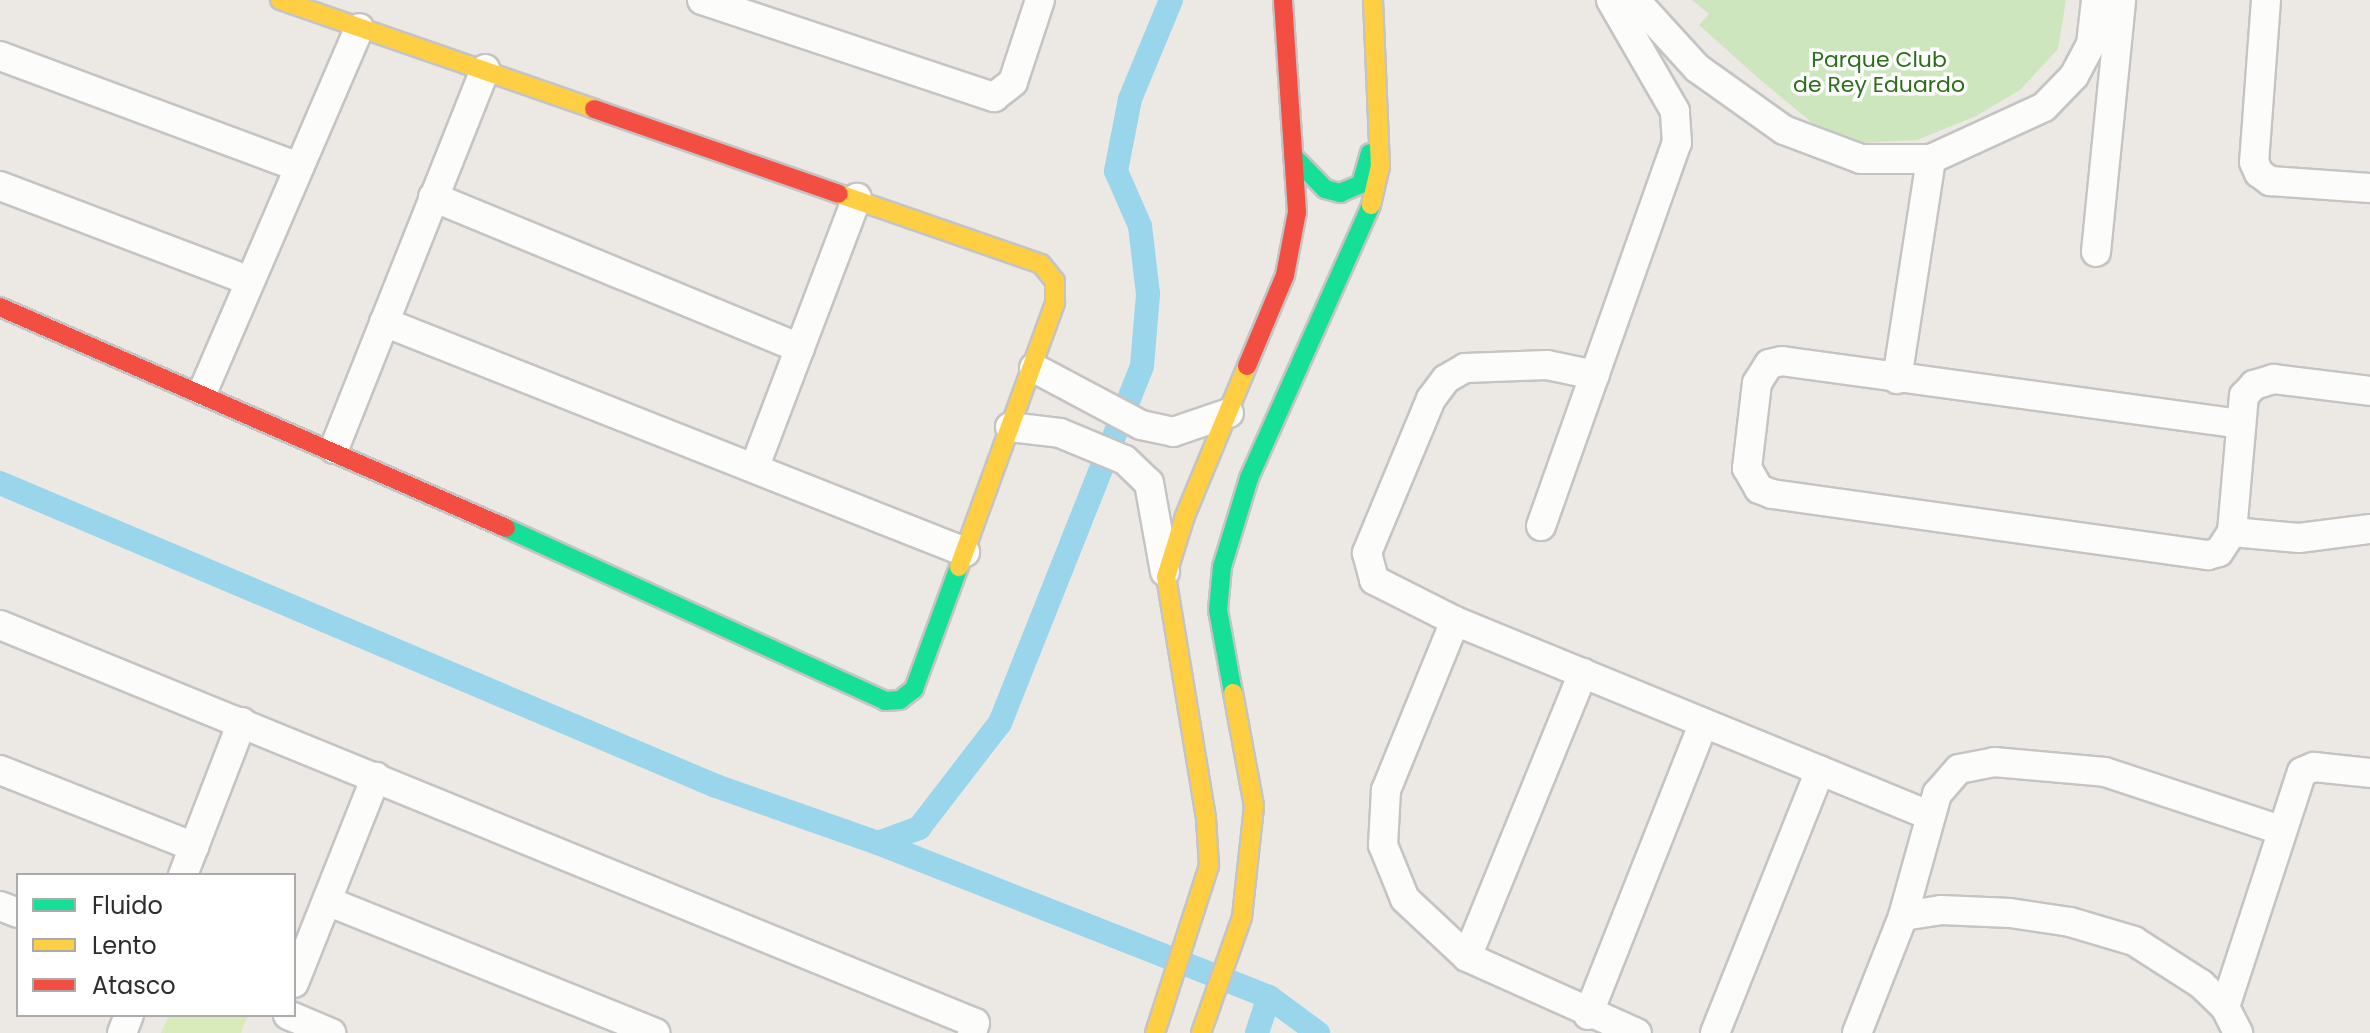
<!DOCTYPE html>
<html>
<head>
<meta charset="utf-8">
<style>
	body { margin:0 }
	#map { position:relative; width:2370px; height:1033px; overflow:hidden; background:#ece8e4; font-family:Poppins,sans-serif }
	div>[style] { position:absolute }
	.green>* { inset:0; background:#cee6be }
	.pitch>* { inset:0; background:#d9eabb }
	.canal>* { height:24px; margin:-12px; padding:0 12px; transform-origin:12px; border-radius:12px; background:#99d6ec }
	.roads { filter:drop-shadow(2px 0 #c5c4c5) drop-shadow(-2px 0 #c5c4c5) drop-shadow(0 2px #c5c4c5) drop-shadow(0 -2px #c5c4c5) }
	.street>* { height:28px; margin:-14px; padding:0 14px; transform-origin:14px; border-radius:14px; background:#fcfcfb }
	.fast>* { height:18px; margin:-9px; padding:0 9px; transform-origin:9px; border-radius:9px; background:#16e098 }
	.slow>* { height:18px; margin:-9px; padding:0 9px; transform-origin:9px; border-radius:9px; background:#ffcf43 }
	.jam>* { height:18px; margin:-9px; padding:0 9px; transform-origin:9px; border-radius:9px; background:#f24e42 }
	span { translate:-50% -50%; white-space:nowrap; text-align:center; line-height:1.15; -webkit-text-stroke:7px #fff; paint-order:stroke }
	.park-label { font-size:22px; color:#2c6e1b }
	.legend { position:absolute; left:16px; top:873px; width:280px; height:144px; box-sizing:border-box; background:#fff; border:2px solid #ababab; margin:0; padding:10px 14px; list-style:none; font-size:24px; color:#2e2e2e }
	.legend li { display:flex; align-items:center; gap:16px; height:40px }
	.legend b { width:40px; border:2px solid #ababab }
</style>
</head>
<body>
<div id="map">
	<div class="green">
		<i style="clip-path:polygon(1692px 0,2066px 0,2058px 49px,2020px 90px,1976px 116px,1917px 140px,1855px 143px,1817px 127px,1758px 78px,1699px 25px,1709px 14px)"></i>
	</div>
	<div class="pitch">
		<i style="clip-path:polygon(169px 1015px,248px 1015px,241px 1033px,161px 1033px)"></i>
	</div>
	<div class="canal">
		<i style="left:0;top:483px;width:777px;rotate:22.94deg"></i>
		<i style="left:716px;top:786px;width:172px;rotate:19.4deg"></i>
		<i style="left:878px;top:843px;width:44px;rotate:-20.1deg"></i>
		<i style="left:919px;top:828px;width:133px;rotate:-52.4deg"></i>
		<i style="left:1000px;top:723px;width:384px;rotate:-68.3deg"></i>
		<i style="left:1142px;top:366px;width:72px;rotate:-85.2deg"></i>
		<i style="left:1148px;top:294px;width:68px;rotate:-96.7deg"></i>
		<i style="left:1140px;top:226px;width:60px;rotate:-113.6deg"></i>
		<i style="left:1116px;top:171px;width:73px;rotate:-79deg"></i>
		<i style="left:1130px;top:99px;width:107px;rotate:-67.5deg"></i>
		<i style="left:878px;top:843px;width:420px;rotate:21.5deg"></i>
		<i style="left:1269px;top:997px;width:61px;rotate:36.3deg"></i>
		<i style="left:1257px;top:1033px;width:38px;rotate:-72deg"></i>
	</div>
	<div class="roads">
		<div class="street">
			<i style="left:702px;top:0;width:308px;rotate:18.4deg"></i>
			<i style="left:994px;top:97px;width:24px;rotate:-38deg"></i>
			<i style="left:1013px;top:82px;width:86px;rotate:-71.8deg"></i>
			<i style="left:1635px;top:0;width:92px;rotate:47.6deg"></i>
			<i style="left:1697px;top:68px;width:107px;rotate:35.5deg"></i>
			<i style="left:1784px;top:130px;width:82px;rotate:20.6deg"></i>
			<i style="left:1861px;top:159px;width:70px"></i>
			<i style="left:1931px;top:159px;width:124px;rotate:-24.7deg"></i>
			<i style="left:2044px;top:107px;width:43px;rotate:-45.9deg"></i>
			<i style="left:2074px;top:76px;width:36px;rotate:-62deg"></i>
			<i style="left:2091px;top:44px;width:44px;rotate:-83.5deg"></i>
			<i style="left:2266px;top:0;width:162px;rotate:94.2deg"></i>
			<i style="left:2254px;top:162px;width:12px;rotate:66deg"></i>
			<i style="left:2259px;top:173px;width:14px;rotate:36deg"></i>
			<i style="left:2270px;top:181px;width:100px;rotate:4deg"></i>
			<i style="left:0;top:56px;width:319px;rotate:20.4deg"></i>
			<i style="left:0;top:186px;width:267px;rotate:20.8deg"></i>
			<i style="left:433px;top:197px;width:397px;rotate:22.4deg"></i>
			<i style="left:2096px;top:252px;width:253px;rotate:-84.3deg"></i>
			<i style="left:384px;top:322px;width:625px;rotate:21.6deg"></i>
			<i style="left:1034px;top:368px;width:121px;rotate:28deg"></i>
			<i style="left:1141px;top:425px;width:33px;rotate:12deg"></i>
			<i style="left:1173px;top:432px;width:59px;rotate:-18.7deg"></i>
			<i style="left:1595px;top:375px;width:49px;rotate:-168.2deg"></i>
			<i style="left:1547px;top:365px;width:82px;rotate:177.9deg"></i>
			<i style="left:1465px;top:368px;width:22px;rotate:150deg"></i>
			<i style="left:1446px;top:379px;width:25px;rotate:127deg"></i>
			<i style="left:1431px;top:399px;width:167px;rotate:112.6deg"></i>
			<i style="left:1367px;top:553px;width:28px;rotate:75deg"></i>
			<i style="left:1374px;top:580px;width:91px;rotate:26.8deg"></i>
			<i style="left:1455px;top:621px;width:514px;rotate:22.28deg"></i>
			<i style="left:1897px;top:379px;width:223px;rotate:-81.2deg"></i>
			<i style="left:203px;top:391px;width:395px;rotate:-66.7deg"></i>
			<i style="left:2241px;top:424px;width:463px;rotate:-172.2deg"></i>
			<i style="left:1782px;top:361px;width:13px;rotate:167deg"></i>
			<i style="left:1769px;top:364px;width:22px;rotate:122deg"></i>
			<i style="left:1757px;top:383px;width:86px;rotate:96.7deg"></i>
			<i style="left:1747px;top:468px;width:24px;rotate:60deg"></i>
			<i style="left:1759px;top:489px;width:14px;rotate:21deg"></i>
			<i style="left:1772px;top:494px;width:440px;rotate:8deg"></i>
			<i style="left:2208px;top:555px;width:11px;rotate:-15deg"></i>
			<i style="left:2219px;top:552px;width:24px;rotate:-57deg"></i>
			<i style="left:2232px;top:532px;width:137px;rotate:-85deg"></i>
			<i style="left:2244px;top:396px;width:15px;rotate:-48deg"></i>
			<i style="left:2254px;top:385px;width:21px;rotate:-17deg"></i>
			<i style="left:2274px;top:379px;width:97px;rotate:7.1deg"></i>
			<i style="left:1010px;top:427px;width:50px;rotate:6.8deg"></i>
			<i style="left:1060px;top:433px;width:70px;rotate:22.6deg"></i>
			<i style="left:1125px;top:460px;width:33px;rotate:44deg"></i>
			<i style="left:1149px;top:483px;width:90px;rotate:79.8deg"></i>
			<i style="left:334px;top:449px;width:409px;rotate:-68.3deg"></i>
			<i style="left:755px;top:466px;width:287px;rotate:-69.2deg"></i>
			<i style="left:1541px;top:526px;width:406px;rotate:-70.5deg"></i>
			<i style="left:1677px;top:143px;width:32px;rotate:-94deg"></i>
			<i style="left:1675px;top:111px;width:128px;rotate:-120deg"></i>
			<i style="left:2232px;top:532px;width:67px;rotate:5.1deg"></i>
			<i style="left:2299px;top:538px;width:72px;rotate:-7.2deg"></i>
			<i style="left:1455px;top:621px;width:183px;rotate:112.2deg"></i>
			<i style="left:1386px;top:790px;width:55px;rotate:93.1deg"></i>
			<i style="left:1383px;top:845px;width:58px;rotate:67.8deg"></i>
			<i style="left:1405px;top:899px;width:85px;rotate:43.1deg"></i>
			<i style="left:1467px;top:957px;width:186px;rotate:24.1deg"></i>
			<i style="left:0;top:625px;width:1053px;rotate:22.21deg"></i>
			<i style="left:975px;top:1023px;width:10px;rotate:107deg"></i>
			<i style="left:0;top:770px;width:209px;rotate:21.6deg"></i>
			<i style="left:183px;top:875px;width:164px;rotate:-68.9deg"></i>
			<i style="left:327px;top:901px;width:354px;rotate:21.9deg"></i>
			<i style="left:0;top:906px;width:19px;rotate:21deg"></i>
			<i style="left:1903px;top:916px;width:38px;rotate:-9deg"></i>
			<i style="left:1941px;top:910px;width:69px;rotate:2.5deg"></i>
			<i style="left:2010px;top:913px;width:61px;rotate:8.5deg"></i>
			<i style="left:2070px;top:922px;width:67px;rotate:16.5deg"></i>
			<i style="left:2134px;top:941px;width:80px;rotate:32.7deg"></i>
			<i style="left:2201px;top:984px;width:33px;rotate:44deg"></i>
			<i style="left:2225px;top:1007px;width:29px;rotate:63deg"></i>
			<i style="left:1467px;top:957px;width:307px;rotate:-67.8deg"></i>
			<i style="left:294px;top:983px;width:222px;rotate:-68.3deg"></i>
			<i style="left:2225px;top:1007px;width:247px;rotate:-71.9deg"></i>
			<i style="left:2302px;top:772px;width:13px;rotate:-23deg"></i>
			<i style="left:2314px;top:767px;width:56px;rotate:6.1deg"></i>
			<i style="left:288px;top:1015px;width:47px;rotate:22.7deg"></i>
			<i style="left:1588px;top:1015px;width:313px;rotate:-68.4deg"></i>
			<i style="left:122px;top:1033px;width:19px;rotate:-69deg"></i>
			<i style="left:1715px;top:1033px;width:283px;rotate:-68.2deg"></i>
			<i style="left:1857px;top:1033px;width:126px;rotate:-68.5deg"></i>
			<i style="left:1903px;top:916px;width:127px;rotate:-74.4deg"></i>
			<i style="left:1937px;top:794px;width:33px;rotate:-49deg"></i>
			<i style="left:1959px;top:769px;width:36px;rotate:-11deg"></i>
			<i style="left:1994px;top:762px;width:111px;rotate:5.1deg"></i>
			<i style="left:2105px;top:772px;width:184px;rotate:18.3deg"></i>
		</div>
		<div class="fast">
			<i style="left:1293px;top:156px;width:46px;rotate:45.9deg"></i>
			<i style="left:1325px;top:189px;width:16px;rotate:15deg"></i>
			<i style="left:1340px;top:193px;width:23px;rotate:-23deg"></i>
			<i style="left:1361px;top:184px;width:32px;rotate:-74deg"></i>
			<i style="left:506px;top:528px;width:417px;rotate:24.5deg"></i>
			<i style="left:885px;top:701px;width:15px;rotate:-4deg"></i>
			<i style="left:900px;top:700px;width:18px;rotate:-38deg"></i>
			<i style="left:914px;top:689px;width:130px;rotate:-69.8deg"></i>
			<i style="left:1233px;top:693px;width:84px;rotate:-100.2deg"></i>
			<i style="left:1218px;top:610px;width:43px;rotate:-84.7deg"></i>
			<i style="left:1222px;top:567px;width:93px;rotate:-73.1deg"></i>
			<i style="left:1249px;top:478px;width:299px;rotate:-65.9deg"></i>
		</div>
		<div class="slow">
			<i style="left:280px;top:0;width:332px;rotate:19.1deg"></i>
			<i style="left:839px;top:194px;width:214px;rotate:19.1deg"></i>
			<i style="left:1041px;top:264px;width:22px;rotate:51deg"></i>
			<i style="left:1055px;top:281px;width:22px;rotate:90deg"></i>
			<i style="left:1055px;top:303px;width:281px;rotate:110deg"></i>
			<i style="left:1371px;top:205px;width:39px;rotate:-77deg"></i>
			<i style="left:1380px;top:167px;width:167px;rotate:-92.4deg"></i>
			<i style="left:1155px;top:1033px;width:176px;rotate:-72.1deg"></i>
			<i style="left:1209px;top:866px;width:48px;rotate:-93.6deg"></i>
			<i style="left:1206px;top:818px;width:244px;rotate:-99.4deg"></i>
			<i style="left:1166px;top:577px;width:64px;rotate:-72.7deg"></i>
			<i style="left:1185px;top:516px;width:162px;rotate:-67.5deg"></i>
			<i style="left:1201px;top:1033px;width:123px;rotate:-70.5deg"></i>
			<i style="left:1242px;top:917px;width:112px;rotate:-83.8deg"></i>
			<i style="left:1254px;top:806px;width:115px;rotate:-100.5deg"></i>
		</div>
		<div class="jam">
			<i style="left:594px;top:109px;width:259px;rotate:19.1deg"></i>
			<i style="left:0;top:307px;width:552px;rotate:23.59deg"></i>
			<i style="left:1247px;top:366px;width:99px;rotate:-67.3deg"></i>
			<i style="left:1285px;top:275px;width:64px;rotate:-79.2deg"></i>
			<i style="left:1297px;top:212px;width:212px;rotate:-93.8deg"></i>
		</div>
	</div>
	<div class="park-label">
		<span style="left:1879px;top:72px">Parque Club<br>de Rey Eduardo</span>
	</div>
	<ul class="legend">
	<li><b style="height:10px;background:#16e098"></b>Fluido</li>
	<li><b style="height:10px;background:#ffcf43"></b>Lento</li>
	<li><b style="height:10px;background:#f24e42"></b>Atasco</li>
	</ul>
</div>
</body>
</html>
